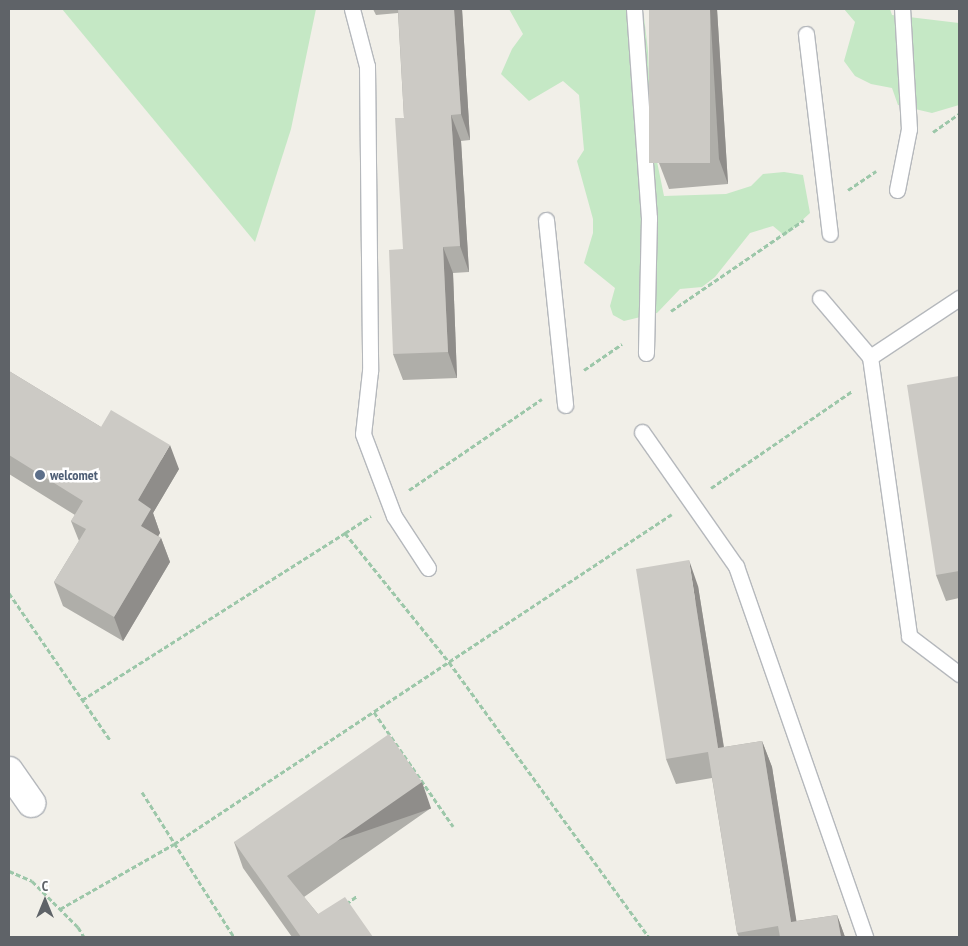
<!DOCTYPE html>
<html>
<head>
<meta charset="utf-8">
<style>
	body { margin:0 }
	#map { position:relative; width:968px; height:946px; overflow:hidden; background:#f1efe8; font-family:"PT Sans Narrow",sans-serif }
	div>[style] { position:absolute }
	.green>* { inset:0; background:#c5e8c5 }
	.path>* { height:3px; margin-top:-1.5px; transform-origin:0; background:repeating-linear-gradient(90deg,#9cc7a9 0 5px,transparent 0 7.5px) }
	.roads { filter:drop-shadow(1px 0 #b5b8bc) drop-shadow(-1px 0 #b5b8bc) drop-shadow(0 1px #b5b8bc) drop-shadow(0 -1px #b5b8bc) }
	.service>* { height:15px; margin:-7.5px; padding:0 7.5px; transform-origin:7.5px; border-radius:7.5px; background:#fff }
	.tertiary>* { height:28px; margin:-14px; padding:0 14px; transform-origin:14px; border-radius:14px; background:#fff }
	.wall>* { inset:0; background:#afaea9 }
	.shaded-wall>* { inset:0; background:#8f8d8a; transform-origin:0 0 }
	.building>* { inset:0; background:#cccac5; transform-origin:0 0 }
	.dots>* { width:14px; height:14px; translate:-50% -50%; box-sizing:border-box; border:2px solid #fff; border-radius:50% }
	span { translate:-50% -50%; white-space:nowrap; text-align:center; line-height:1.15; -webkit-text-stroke:5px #fff; paint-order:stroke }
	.service-label { font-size:14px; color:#4e5e75; font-weight:700 }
	.left { translate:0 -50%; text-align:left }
	.frame { position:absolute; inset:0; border:10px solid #5f6368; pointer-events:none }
	.north { position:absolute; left:20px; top:876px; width:50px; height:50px; -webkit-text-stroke:4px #fff; paint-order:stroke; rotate:0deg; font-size:14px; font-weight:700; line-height:20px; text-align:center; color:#5f6368 }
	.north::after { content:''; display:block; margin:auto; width:18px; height:22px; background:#5f6368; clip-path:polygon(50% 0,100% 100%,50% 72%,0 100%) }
</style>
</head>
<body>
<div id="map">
	<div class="green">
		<i style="clip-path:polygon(62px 9px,316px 9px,291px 129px,255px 242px)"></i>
		<i style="clip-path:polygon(509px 9px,639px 9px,644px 17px,648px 51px,651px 132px,664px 196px,726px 194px,751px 186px,763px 174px,784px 172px,803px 175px,810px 213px,785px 236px,773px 226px,750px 233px,715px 277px,702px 287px,680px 289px,657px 313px,624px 321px,613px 315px,610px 306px,615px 288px,584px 263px,593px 233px,593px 219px,577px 161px,584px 150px,579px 95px,563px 81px,529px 101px,501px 74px,512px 49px,523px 34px)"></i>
		<i style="clip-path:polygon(844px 9px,890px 9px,892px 15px,959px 23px,959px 105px,932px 113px,898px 105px,892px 88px,871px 84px,855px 76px,844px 61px,855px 22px)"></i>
	</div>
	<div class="path">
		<i style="left:933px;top:132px;width:32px;rotate:-35deg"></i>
		<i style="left:848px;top:190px;width:34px;rotate:-34deg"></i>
		<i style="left:671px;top:311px;width:161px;rotate:-34.4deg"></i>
		<i style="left:584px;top:370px;width:46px;rotate:-34.4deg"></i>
		<i style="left:711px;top:488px;width:171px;rotate:-34.5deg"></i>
		<i style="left:409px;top:490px;width:161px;rotate:-34.4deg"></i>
		<i style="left:345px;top:533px;width:31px;rotate:-33deg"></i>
		<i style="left:9px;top:593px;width:178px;rotate:55.5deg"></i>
		<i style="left:82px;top:700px;width:312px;rotate:-32.4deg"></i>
		<i style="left:345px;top:533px;width:166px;rotate:51.1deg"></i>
		<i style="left:449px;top:662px;width:340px;rotate:54deg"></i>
		<i style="left:374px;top:712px;width:139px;rotate:55.3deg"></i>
		<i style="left:142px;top:792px;width:172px;rotate:57.6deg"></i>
		<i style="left:9px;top:871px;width:25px;rotate:23deg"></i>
		<i style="left:32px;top:881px;width:65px;rotate:45deg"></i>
		<i style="left:78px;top:927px;width:12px;rotate:59deg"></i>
		<i style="left:346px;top:904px;width:14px;rotate:-36deg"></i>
		<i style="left:60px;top:909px;width:131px;rotate:-29.7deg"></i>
		<i style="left:174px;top:844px;width:597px;rotate:-33.53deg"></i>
	</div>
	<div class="roads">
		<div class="service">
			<i style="left:352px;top:9px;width:59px;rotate:75.3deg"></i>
			<i style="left:367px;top:66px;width:305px;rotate:89.4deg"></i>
			<i style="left:370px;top:371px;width:63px;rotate:96.3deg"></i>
			<i style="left:363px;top:434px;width:88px;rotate:69.3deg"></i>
			<i style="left:394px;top:516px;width:62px;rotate:56.8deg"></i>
			<i style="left:634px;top:9px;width:210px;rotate:85.9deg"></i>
			<i style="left:649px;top:218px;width:135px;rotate:91.3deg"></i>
			<i style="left:806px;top:34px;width:201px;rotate:83.2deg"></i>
			<i style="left:897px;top:190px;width:62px;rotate:-78.9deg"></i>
			<i style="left:909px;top:129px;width:120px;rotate:-93.3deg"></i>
			<i style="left:546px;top:220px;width:186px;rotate:84.1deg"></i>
			<i style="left:820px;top:298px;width:77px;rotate:49.7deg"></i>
			<i style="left:870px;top:357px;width:282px;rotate:82deg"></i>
			<i style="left:909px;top:636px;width:63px;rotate:37.2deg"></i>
			<i style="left:870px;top:357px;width:107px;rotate:-33.5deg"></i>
			<i style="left:642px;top:432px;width:164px;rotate:55deg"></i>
			<i style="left:736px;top:566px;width:393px;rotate:70.8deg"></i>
		</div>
		<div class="tertiary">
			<i style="left:9px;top:771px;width:39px;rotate:55deg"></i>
		</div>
	</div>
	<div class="wall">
		<i style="clip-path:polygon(373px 9px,462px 9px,470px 140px,461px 141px,469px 272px,453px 273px,457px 378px,403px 380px,393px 354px,403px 249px,404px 118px,398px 13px,376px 15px)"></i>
		<i style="clip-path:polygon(649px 9px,717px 9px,728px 184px,669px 189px,659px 163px)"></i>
		<i style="clip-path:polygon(9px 371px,101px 427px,179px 469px,153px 513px,160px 533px,158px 536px,161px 538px,170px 562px,123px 641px,63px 606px,54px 582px,79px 541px,71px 521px,75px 515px,9px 474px)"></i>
		<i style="clip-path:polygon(959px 376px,959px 598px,946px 601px,936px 575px)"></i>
		<i style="clip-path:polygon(698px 586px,724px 747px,762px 741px,772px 767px,796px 921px,837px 915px,845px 937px,739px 937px,737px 933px,712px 778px,676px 784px,666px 759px)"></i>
		<i style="clip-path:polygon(431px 808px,304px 897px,318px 914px,373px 937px,292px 937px,243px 868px,234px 842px)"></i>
	</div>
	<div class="shaded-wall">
		<i style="clip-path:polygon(454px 9px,462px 9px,470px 140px,461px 114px)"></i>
		<i style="clip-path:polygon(710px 9px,717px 9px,728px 184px,719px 159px)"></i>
		<i style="clip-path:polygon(451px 115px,461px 141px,469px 272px,460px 246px)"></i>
		<i style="clip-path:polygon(443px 247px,453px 273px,457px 378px,448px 352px)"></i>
		<i style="clip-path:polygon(170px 445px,179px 469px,153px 513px,160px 533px,150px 550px,141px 526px,138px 500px)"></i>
		<i style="clip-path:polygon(161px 538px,170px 562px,123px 641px,114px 617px)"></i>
		<i style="clip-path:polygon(689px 560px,698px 586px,728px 774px,718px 748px)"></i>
		<i style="clip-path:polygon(762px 741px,772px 767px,799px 937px,791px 922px)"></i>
		<i style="left:422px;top:782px;width:28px;height:165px;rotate:71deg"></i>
		<i style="clip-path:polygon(837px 915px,845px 937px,841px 937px)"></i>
	</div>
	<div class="building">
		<i style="clip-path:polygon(398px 9px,454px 9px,461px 114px,451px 115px,460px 246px,443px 247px,448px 352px,393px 354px,389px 250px,403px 249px,395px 118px,404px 118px)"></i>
		<i style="left:649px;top:9px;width:61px;height:154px"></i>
		<i style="clip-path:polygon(9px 371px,101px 427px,111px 410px,170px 445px,138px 500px,151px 509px,141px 526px,161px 538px,114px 617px,54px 582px,86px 529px,71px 521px,83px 501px,9px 455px)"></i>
		<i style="clip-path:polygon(959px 376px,959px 571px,936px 575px,907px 385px)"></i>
		<i style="clip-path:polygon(689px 560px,718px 748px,762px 741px,791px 922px,837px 915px,841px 937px,780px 937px,778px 926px,737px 933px,708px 752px,666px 759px,636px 569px)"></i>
		<i style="clip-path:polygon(389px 734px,422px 782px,287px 876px,318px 914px,345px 897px,373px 937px,301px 937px,234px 842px)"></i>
	</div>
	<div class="dots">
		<i style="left:40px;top:475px;background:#5c6f8a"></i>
	</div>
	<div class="service-label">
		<span class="left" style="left:50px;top:475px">welcomet</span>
	</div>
	<div class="frame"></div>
	<div class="north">С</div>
</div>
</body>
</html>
